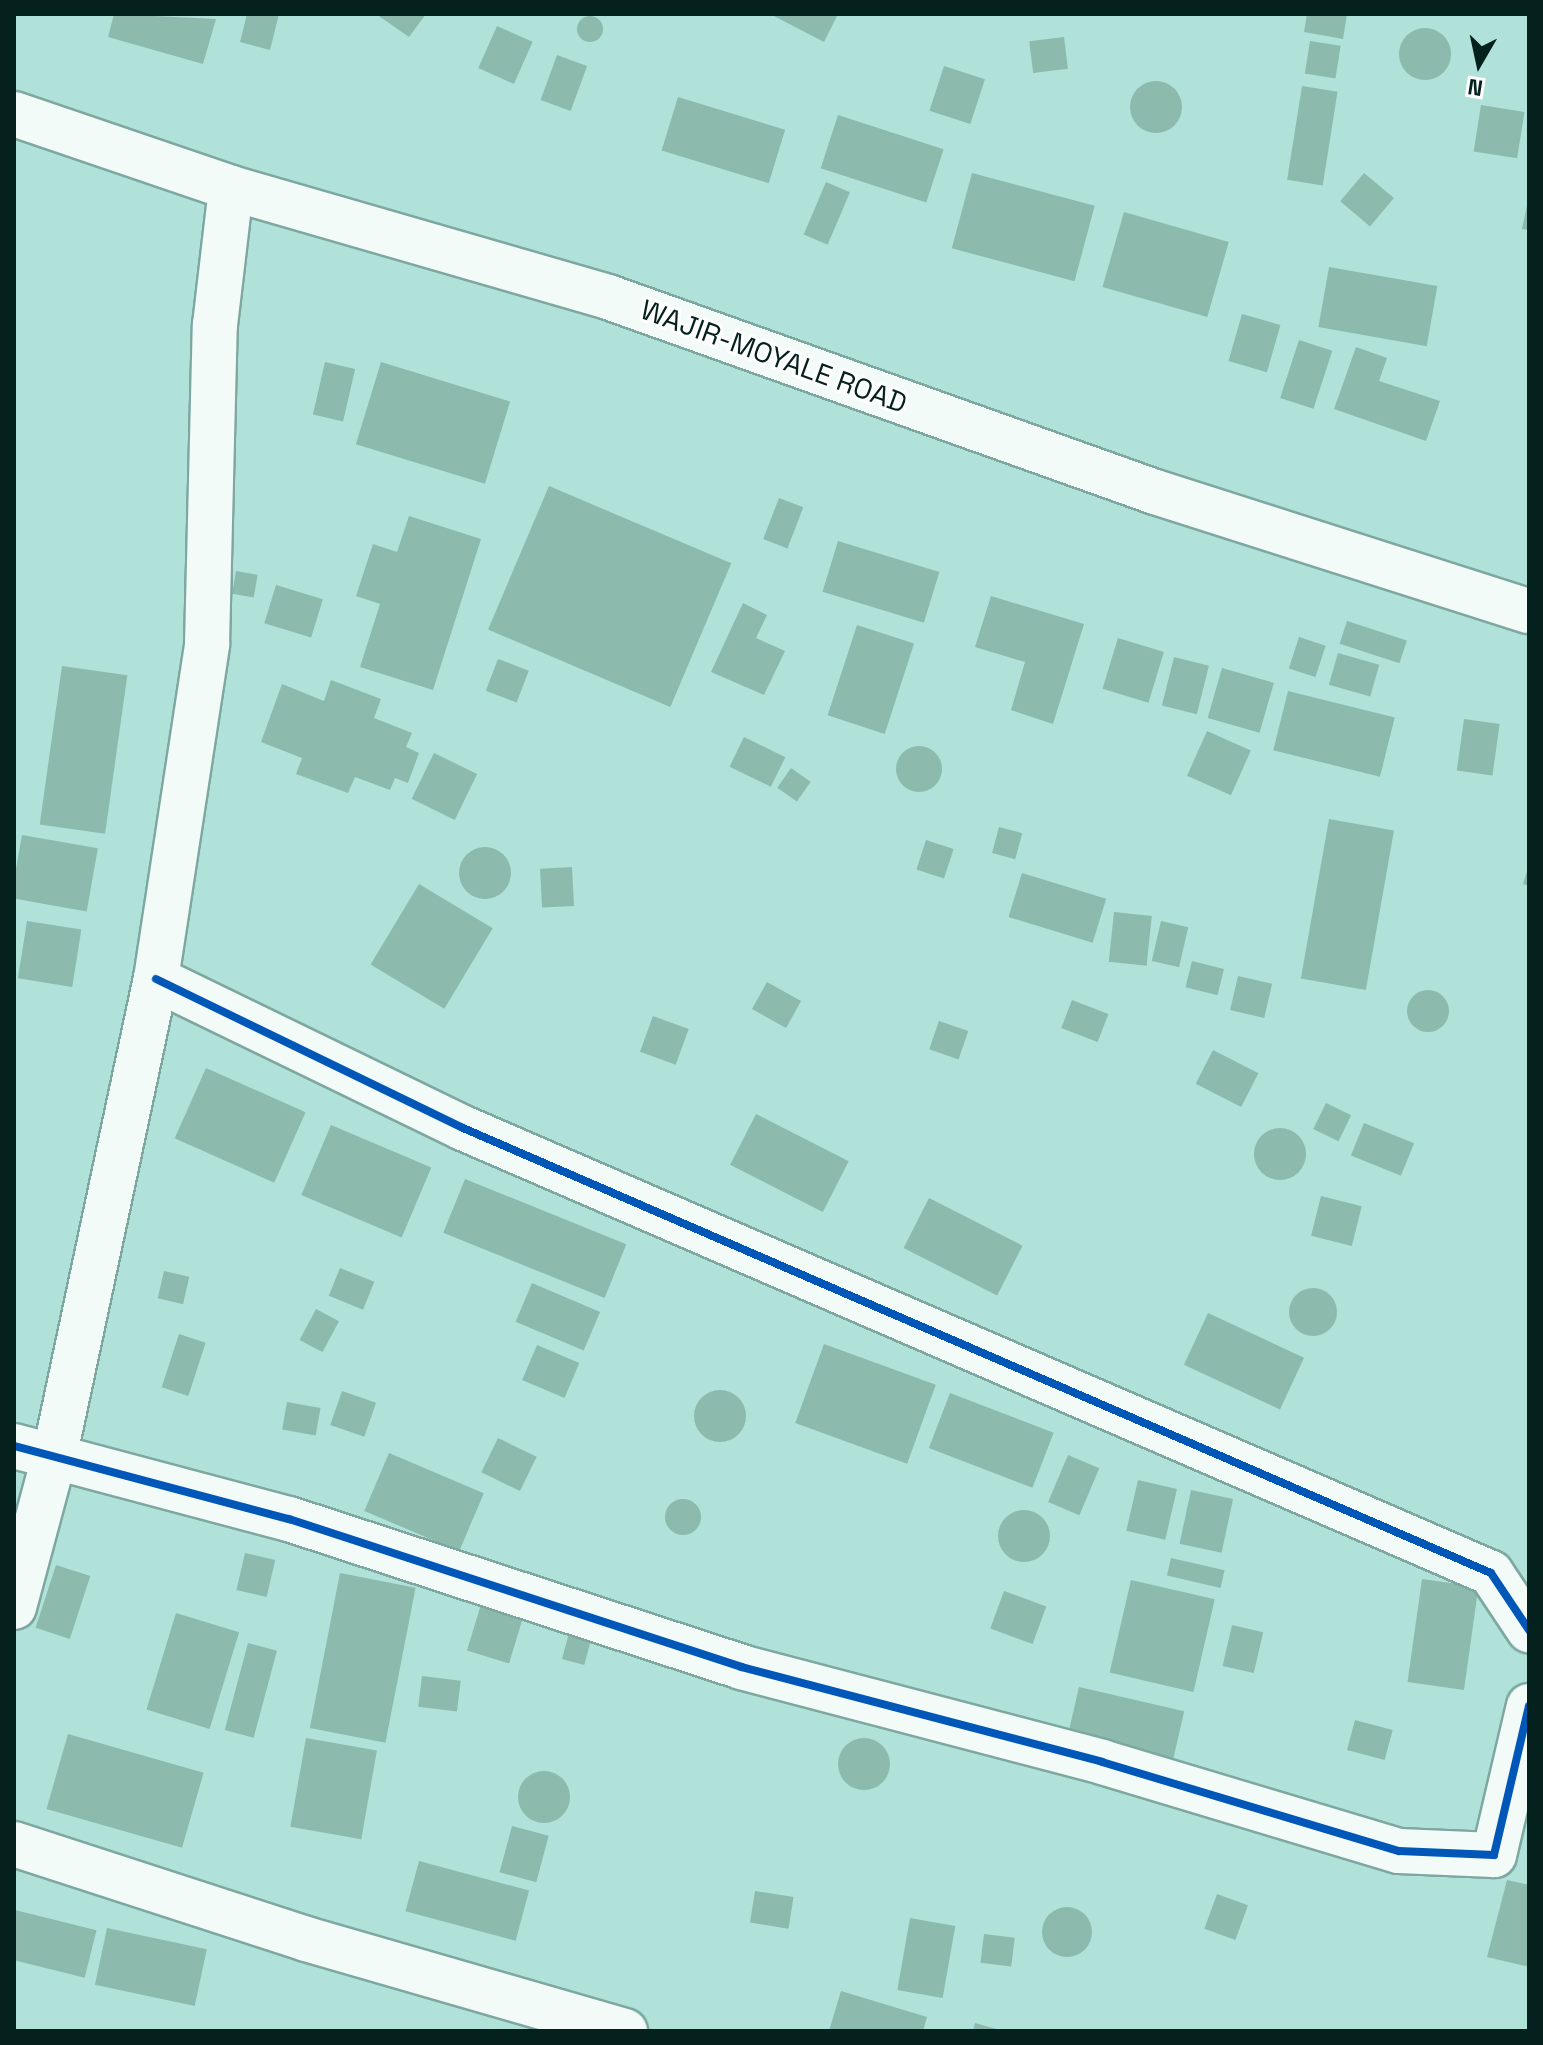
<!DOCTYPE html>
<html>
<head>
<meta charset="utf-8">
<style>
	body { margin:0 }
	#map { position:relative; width:1543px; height:2045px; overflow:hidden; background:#b0e2da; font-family:"Space Grotesk",sans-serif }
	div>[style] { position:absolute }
	.building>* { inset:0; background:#8cbaad; transform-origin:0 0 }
	.round { border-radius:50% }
	.roads { filter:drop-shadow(2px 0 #7ea7a1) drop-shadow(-2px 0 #7ea7a1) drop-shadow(0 2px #7ea7a1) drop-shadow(0 -2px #7ea7a1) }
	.street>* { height:44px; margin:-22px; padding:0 22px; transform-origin:22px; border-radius:22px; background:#f3fbf9 }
	.secondary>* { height:44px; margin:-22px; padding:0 22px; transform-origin:22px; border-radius:22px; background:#f3fbf9 }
	.cycleway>* { height:8px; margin:-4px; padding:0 4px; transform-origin:4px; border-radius:4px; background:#0057b8 }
	span { translate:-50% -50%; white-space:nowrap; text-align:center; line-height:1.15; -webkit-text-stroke:6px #fff; paint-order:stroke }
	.street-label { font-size:28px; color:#04211e }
	.frame { position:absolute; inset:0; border:16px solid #04211e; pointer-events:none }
	.north { position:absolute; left:1439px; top:24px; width:80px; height:80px; -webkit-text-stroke:6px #fff; paint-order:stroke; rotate:189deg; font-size:22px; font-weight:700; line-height:32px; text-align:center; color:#04211e }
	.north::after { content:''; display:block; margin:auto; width:28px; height:36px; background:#04211e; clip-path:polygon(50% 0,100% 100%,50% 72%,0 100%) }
</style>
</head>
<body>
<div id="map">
	<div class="building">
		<i style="clip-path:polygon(114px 14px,216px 19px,203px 64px,108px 37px)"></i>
		<i style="clip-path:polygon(247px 14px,279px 14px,270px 50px,240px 42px)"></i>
		<i style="clip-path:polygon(376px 14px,426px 14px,409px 37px)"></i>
		<i style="clip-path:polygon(770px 14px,838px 14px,824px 42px)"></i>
		<i style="clip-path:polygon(1307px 14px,1347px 14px,1343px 39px,1304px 32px)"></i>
		<i class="round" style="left:577px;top:16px;width:26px;height:26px"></i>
		<i style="left:497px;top:26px;width:39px;height:46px;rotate:24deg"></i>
		<i class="round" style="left:1399px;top:28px;width:52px;height:52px"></i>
		<i style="left:1064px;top:37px;width:32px;height:35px;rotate:83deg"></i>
		<i style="left:1310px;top:41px;width:31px;height:33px;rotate:9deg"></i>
		<i style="left:557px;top:55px;width:32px;height:48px;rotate:20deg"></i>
		<i style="left:944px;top:66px;width:43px;height:47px;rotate:18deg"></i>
		<i class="round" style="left:1130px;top:81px;width:52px;height:52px"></i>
		<i style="left:1302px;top:86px;width:36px;height:95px;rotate:9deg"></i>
		<i style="left:678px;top:97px;width:112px;height:56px;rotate:17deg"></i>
		<i style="left:1481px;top:105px;width:44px;height:47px;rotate:9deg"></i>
		<i style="left:838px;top:115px;width:111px;height:56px;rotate:18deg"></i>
		<i style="left:972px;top:173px;width:127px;height:78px;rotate:15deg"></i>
		<i style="left:1364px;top:173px;width:39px;height:37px;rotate:40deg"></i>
		<i style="left:826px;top:182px;width:26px;height:57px;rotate:23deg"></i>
		<i style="clip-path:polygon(1529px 196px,1529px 230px,1522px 229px)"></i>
		<i style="left:1124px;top:212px;width:109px;height:78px;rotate:16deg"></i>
		<i style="left:1329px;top:267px;width:110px;height:61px;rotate:10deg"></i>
		<i style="left:1242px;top:314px;width:40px;height:49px;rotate:16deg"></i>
		<i style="left:1299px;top:340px;width:35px;height:61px;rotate:18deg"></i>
		<i style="clip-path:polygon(1356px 347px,1387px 358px,1379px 381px,1440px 401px,1426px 441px,1334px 409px)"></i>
		<i style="left:325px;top:362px;width:31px;height:54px;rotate:13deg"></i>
		<i style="left:381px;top:362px;width:135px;height:86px;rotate:17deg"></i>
		<i style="left:549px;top:486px;width:198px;height:156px;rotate:23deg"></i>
		<i style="left:779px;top:498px;width:26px;height:44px;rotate:21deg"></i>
		<i style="clip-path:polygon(409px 516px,481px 539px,433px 690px,360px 667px,380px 604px,356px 596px,373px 544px,397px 552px)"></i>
		<i style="left:838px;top:541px;width:106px;height:53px;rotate:17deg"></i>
		<i style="left:236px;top:571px;width:22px;height:23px;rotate:10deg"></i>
		<i style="left:276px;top:585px;width:49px;height:40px;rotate:17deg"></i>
		<i style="clip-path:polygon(991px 596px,1084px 624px,1053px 724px,1011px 710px,1025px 662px,975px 647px)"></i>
		<i style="clip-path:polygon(743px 603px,767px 615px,756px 638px,785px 651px,764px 695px,711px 672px)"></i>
		<i style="left:1347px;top:621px;width:63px;height:24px;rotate:18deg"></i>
		<i style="left:857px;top:625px;width:60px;height:95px;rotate:18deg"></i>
		<i style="left:1299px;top:637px;width:28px;height:33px;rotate:18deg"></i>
		<i style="left:1118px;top:638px;width:48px;height:53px;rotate:17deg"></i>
		<i style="left:1338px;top:653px;width:43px;height:33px;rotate:16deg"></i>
		<i style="left:1174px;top:657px;width:36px;height:50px;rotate:14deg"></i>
		<i style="left:498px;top:659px;width:33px;height:34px;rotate:21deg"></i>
		<i style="left:62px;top:666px;width:66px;height:160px;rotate:8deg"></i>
		<i style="left:1222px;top:668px;width:54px;height:52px;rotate:16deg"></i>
		<i style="clip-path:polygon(331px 680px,381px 699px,374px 718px,412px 733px,406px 747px,419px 753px,408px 783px,395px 778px,390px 790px,355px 777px,348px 793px,296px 774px,302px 758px,261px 742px,282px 684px,324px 701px)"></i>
		<i style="left:1288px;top:691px;width:110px;height:61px;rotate:14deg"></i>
		<i style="left:1464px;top:719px;width:36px;height:52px;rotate:8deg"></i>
		<i style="left:1207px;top:731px;width:48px;height:49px;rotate:24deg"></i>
		<i style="left:744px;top:737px;width:46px;height:33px;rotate:26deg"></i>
		<i class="round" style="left:896px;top:746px;width:46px;height:46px"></i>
		<i style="left:434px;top:753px;width:48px;height:51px;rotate:26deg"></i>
		<i style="left:791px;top:768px;width:24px;height:24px;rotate:35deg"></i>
		<i style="left:1329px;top:819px;width:66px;height:162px;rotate:10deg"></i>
		<i style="left:999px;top:827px;width:24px;height:27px;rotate:15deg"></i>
		<i style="left:22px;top:835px;width:77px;height:64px;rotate:10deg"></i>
		<i style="left:926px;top:840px;width:29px;height:31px;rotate:18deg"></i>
		<i class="round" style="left:459px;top:847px;width:52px;height:52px"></i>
		<i style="clip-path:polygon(1529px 865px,1529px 886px,1523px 884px)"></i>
		<i style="left:572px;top:867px;width:39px;height:32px;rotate:87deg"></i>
		<i style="left:1022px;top:873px;width:88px;height:46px;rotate:17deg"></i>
		<i style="left:419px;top:884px;width:86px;height:94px;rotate:31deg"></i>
		<i style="left:1114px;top:912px;width:38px;height:50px;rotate:6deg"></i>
		<i style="left:27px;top:921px;width:55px;height:58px;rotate:9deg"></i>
		<i style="left:1161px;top:921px;width:28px;height:41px;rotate:13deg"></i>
		<i style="left:1192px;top:961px;width:33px;height:27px;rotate:14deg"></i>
		<i style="left:1238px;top:976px;width:35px;height:35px;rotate:13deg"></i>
		<i style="left:767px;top:982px;width:39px;height:31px;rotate:29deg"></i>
		<i class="round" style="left:1407px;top:990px;width:42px;height:42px"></i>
		<i style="left:1072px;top:1000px;width:39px;height:30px;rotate:21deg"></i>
		<i style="left:653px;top:1016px;width:38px;height:38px;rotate:20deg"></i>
		<i style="left:939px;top:1021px;width:31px;height:30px;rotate:19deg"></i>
		<i style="left:1213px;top:1050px;width:51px;height:38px;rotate:27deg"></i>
		<i style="left:206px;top:1068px;width:109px;height:77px;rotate:24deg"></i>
		<i style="left:1326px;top:1103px;width:28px;height:29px;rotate:26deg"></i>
		<i style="left:756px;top:1114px;width:104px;height:57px;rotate:27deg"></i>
		<i style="left:1364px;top:1123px;width:54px;height:35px;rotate:22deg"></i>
		<i style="left:331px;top:1125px;width:109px;height:76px;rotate:23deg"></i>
		<i class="round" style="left:1254px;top:1128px;width:52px;height:52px"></i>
		<i style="left:465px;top:1179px;width:174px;height:58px;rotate:22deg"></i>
		<i style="left:1321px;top:1196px;width:42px;height:41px;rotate:14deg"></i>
		<i style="left:929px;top:1198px;width:105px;height:56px;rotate:27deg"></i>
		<i style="left:340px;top:1268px;width:37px;height:30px;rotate:22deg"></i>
		<i style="left:164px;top:1271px;width:26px;height:28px;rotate:13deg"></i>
		<i style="left:532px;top:1283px;width:74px;height:42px;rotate:23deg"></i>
		<i class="round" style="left:1289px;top:1288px;width:48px;height:48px"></i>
		<i style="left:316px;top:1309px;width:26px;height:35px;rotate:28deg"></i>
		<i style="left:1208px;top:1313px;width:106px;height:57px;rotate:25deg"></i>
		<i style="left:179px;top:1334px;width:28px;height:56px;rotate:18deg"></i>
		<i style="left:824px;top:1344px;width:119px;height:84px;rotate:20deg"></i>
		<i style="left:537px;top:1345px;width:46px;height:38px;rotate:23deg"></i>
		<i class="round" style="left:694px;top:1390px;width:52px;height:52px"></i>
		<i style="left:342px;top:1391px;width:36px;height:36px;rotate:19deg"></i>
		<i style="left:950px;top:1393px;width:111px;height:59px;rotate:21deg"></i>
		<i style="left:287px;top:1402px;width:34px;height:28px;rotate:10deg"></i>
		<i style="left:498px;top:1438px;width:43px;height:38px;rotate:26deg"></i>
		<i style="left:389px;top:1453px;width:103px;height:63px;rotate:23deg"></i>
		<i style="left:1068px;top:1455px;width:34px;height:51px;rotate:23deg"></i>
		<i style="left:1138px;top:1480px;width:40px;height:52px;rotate:13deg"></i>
		<i style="left:1191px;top:1490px;width:43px;height:55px;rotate:12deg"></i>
		<i class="round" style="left:665px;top:1499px;width:36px;height:36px"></i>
		<i class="round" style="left:998px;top:1510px;width:52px;height:52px"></i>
		<i style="left:245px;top:1553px;width:31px;height:38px;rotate:13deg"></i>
		<i style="left:1171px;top:1558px;width:55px;height:18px;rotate:13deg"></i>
		<i style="left:56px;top:1565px;width:36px;height:66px;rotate:18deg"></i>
		<i style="left:340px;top:1573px;width:77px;height:158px;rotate:11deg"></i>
		<i style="left:1422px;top:1579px;width:57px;height:104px;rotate:8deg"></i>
		<i style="left:1131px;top:1580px;width:86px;height:95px;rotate:13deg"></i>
		<i style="left:1004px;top:1591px;width:45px;height:40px;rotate:20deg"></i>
		<i style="left:483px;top:1598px;width:44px;height:55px;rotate:17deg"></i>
		<i style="left:176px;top:1613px;width:66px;height:101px;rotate:17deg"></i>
		<i style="left:1232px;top:1625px;width:32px;height:42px;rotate:13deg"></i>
		<i style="left:569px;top:1633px;width:23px;height:27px;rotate:15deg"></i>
		<i style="left:248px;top:1643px;width:30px;height:90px;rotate:15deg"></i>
		<i style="left:422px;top:1676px;width:39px;height:31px;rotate:7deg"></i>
		<i style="left:1079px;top:1687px;width:108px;height:56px;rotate:13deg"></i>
		<i style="left:1355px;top:1720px;width:39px;height:31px;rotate:15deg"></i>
		<i style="left:68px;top:1734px;width:141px;height:78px;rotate:16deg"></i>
		<i style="left:306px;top:1738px;width:72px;height:90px;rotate:10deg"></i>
		<i class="round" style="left:838px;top:1738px;width:52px;height:52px"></i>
		<i class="round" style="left:518px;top:1771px;width:52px;height:52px"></i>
		<i style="left:512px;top:1826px;width:38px;height:48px;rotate:15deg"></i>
		<i style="left:419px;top:1861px;width:114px;height:52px;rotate:15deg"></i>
		<i style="clip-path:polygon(1507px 1880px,1529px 1885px,1529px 1967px,1487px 1957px)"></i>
		<i style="left:755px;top:1891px;width:39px;height:32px;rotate:9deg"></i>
		<i style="left:1217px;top:1894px;width:33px;height:37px;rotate:20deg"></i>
		<i class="round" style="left:1042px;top:1907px;width:50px;height:50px"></i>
		<i style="left:15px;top:1910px;width:84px;height:49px;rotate:14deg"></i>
		<i style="left:910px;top:1918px;width:46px;height:73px;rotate:10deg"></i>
		<i style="left:107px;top:1928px;width:102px;height:58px;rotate:12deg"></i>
		<i style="left:984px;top:1934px;width:31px;height:29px;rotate:7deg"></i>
		<i style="clip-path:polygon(841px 1991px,927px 2017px,923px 2031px,829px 2031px)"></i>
		<i style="clip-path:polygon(975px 2023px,1000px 2030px,1000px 2031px,973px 2031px)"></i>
	</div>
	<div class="roads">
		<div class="street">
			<i style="left:156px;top:979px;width:341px;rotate:25.9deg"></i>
			<i style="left:463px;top:1128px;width:1120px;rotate:23.41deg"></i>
			<i style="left:1491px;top:1573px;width:69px;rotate:56.3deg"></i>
			<i style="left:14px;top:1446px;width:285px;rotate:14.9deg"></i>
			<i style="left:289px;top:1519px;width:476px;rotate:18.1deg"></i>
			<i style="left:741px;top:1667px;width:373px;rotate:14.7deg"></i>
			<i style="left:1102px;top:1762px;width:310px;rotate:16.7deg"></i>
			<i style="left:1399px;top:1851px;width:95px;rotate:2.4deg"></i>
			<i style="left:1494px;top:1855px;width:153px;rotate:-76.8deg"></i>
			<i style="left:14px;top:1607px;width:154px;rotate:-75deg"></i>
			<i style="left:54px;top:1458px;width:490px;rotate:-78deg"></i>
			<i style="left:156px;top:979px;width:339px;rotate:-81.3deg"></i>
			<i style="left:207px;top:644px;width:319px;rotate:-88.6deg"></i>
			<i style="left:215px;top:325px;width:138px;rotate:-83.3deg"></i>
			<i style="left:14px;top:1844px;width:307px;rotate:18deg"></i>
			<i style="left:306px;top:1939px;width:332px;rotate:16.1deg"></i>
		</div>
		<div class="secondary">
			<i style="left:14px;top:114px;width:229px;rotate:18.8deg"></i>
			<i style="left:231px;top:188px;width:392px;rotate:16.1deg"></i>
			<i style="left:608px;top:297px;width:581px;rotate:19.62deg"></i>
			<i style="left:1155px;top:492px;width:392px;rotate:17.7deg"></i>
		</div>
	</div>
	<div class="cycleway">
		<i style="left:156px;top:979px;width:341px;rotate:25.9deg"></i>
		<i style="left:463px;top:1128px;width:1120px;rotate:23.41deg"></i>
		<i style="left:1491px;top:1573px;width:69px;rotate:56.3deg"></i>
		<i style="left:14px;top:1446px;width:285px;rotate:14.9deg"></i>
		<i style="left:289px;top:1519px;width:476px;rotate:18.1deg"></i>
		<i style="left:741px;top:1667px;width:373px;rotate:14.7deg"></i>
		<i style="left:1102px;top:1762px;width:310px;rotate:16.7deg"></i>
		<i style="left:1399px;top:1851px;width:95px;rotate:2.4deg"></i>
		<i style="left:1494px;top:1855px;width:153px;rotate:-76.8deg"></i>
	</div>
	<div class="street-label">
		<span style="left:774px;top:356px;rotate:20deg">WAJIR-MOYALE ROAD</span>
	</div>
	<div class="frame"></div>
	<div class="north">N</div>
</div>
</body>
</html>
